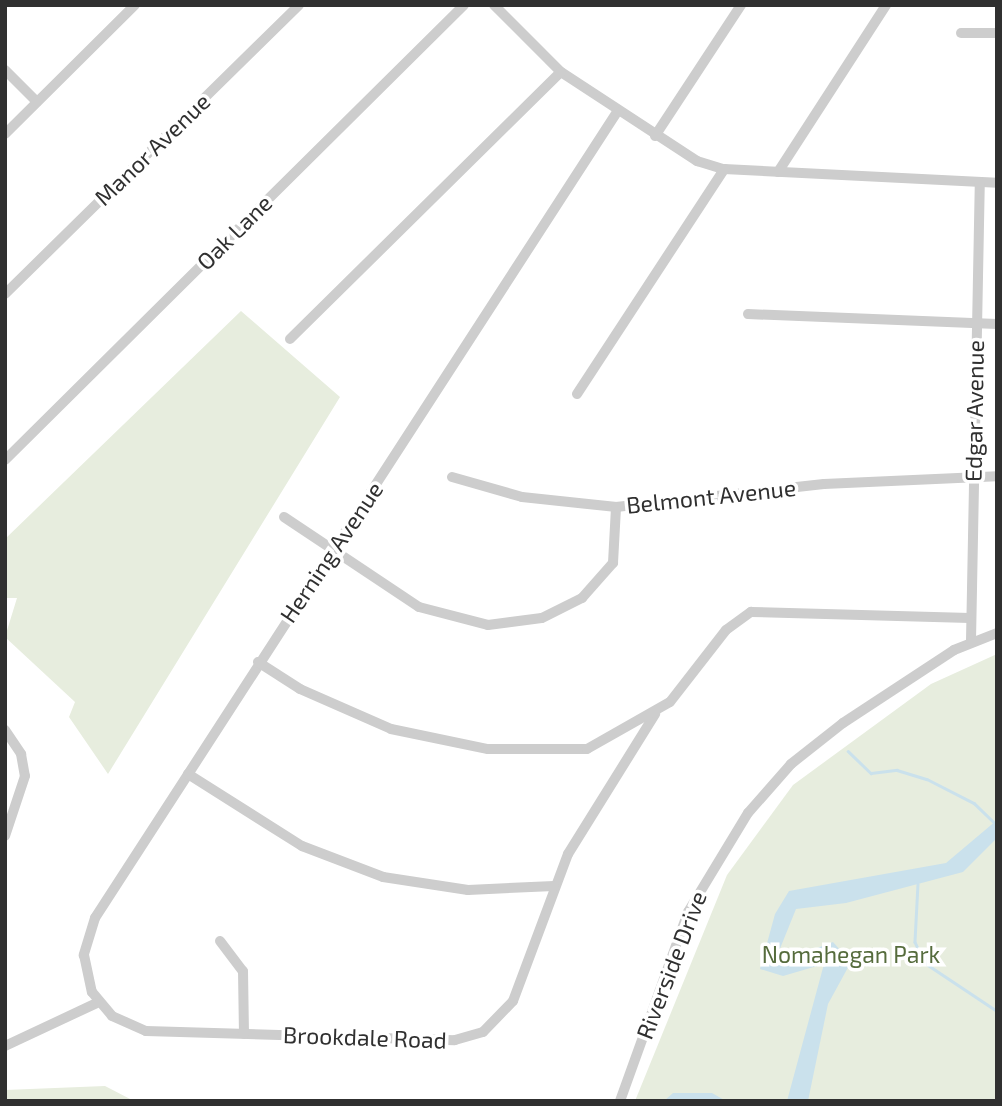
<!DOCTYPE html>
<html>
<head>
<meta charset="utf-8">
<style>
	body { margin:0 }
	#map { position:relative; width:1002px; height:1106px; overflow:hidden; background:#fff; font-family:"Exo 2",sans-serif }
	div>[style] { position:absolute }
	.green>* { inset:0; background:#e7edde }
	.water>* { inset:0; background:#cae1ec }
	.stream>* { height:2.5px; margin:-1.25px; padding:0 1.25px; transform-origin:1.25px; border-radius:1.25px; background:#cae1ec }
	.street>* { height:10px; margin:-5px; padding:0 5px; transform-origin:5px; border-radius:5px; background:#cdcdcd }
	span { translate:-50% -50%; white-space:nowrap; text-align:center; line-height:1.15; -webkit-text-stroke:7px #fff; paint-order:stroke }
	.street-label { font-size:23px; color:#303030 }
	.park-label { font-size:23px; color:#566c3d }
	.frame { position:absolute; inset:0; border:7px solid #303030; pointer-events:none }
</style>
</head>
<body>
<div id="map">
	<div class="green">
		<i style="clip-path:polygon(241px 311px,340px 397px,108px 774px,69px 717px,75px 702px,5px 637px,17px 598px,5px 598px,5px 539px)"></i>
		<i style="clip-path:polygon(997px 654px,997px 1101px,635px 1101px,727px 875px,793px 785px,931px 684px)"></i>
		<i style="clip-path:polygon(105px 1086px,134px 1101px,5px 1101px,5px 1090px)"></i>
	</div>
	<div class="water">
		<i style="clip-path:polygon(997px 820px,997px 838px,963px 872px,846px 903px,796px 909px,777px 956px,786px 960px,833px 942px,851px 962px,828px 1004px,808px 1101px,787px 1101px,824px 964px,783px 976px,760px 969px,775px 914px,789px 891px,946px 863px)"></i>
		<i style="clip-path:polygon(673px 1093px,712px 1093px,726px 1101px,664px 1101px)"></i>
	</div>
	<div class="stream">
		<i style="left:848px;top:751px;width:32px;rotate:44deg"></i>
		<i style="left:871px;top:773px;width:26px;rotate:-7deg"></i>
		<i style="left:897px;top:770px;width:31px;rotate:17deg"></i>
		<i style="left:927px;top:779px;width:53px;rotate:27.1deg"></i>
		<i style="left:974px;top:803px;width:32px;rotate:44deg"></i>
		<i style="left:918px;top:884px;width:58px;rotate:93deg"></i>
		<i style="left:915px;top:942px;width:23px;rotate:65deg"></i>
		<i style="left:925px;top:963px;width:87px;rotate:33.7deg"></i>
	</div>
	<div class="street">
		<i style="left:494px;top:5px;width:95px;rotate:45deg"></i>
		<i style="left:561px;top:72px;width:163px;rotate:33.2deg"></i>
		<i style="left:697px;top:161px;width:28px;rotate:17deg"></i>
		<i style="left:724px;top:169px;width:273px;rotate:2.9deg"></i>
		<i style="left:961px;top:33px;width:36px"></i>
		<i style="left:5px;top:70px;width:45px;rotate:45deg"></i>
		<i style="left:617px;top:112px;width:960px;rotate:122.93deg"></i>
		<i style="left:95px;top:918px;width:39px;rotate:107deg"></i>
		<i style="left:84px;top:955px;width:38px;rotate:78deg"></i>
		<i style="left:92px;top:992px;width:31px;rotate:50deg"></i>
		<i style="left:112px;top:1016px;width:37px;rotate:24deg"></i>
		<i style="left:146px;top:1031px;width:309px;rotate:1.7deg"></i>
		<i style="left:455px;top:1040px;width:29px;rotate:-16deg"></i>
		<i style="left:483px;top:1032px;width:43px;rotate:-45.9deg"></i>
		<i style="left:513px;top:1001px;width:157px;rotate:-69.5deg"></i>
		<i style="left:568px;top:854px;width:165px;rotate:-58.1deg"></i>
		<i style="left:5px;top:134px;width:183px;rotate:-44.8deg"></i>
		<i style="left:655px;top:136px;width:157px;rotate:-56.7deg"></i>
		<i style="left:778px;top:172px;width:199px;rotate:-57.1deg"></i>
		<i style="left:5px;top:294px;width:412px;rotate:-44.5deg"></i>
		<i style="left:748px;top:314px;width:249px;rotate:2.3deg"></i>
		<i style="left:290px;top:339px;width:380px;rotate:-44.6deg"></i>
		<i style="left:577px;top:394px;width:269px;rotate:-56.8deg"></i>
		<i style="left:5px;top:460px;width:646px;rotate:-44.75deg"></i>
		<i style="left:452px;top:477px;width:73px;rotate:15.9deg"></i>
		<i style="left:522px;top:497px;width:95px;rotate:6.1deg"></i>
		<i style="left:616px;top:507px;width:209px;rotate:-6.3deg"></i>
		<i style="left:824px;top:484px;width:173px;rotate:-2.6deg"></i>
		<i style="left:284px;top:517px;width:162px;rotate:33.7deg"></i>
		<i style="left:419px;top:607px;width:71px;rotate:14.6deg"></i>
		<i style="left:488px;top:625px;width:54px;rotate:-7.4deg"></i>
		<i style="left:542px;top:618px;width:45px;rotate:-26.6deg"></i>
		<i style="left:582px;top:598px;width:47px;rotate:-48.5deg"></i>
		<i style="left:613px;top:563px;width:56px;rotate:-86.9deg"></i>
		<i style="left:971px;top:641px;width:459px;rotate:-88.9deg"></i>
		<i style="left:258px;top:662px;width:50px;rotate:32.7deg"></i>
		<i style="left:300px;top:689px;width:99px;rotate:23.7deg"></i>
		<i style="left:391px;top:729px;width:99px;rotate:11.7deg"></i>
		<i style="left:488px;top:749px;width:99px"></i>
		<i style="left:587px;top:749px;width:95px;rotate:-29.5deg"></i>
		<i style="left:670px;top:702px;width:91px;rotate:-52.1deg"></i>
		<i style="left:726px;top:630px;width:31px;rotate:-36deg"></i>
		<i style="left:751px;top:612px;width:219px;rotate:1.6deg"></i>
		<i style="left:5px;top:730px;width:29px;rotate:56deg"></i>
		<i style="left:21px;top:754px;width:22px;rotate:80deg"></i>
		<i style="left:25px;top:776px;width:63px;rotate:108.4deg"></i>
		<i style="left:188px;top:774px;width:135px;rotate:32.3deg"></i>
		<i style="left:302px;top:846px;width:87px;rotate:20.9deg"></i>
		<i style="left:383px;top:877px;width:86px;rotate:8.7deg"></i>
		<i style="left:468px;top:890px;width:86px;rotate:-2.7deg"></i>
		<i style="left:220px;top:941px;width:38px;rotate:53deg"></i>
		<i style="left:243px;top:971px;width:63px;rotate:89.1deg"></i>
		<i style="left:5px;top:1046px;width:104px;rotate:-25.1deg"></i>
		<i style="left:620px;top:1101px;width:201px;rotate:-70.2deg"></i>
		<i style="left:688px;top:912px;width:116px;rotate:-58.8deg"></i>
		<i style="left:748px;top:813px;width:65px;rotate:-48.7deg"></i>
		<i style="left:791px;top:764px;width:66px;rotate:-38.3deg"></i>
		<i style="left:843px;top:723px;width:133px;rotate:-33.3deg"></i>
		<i style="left:954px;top:650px;width:46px;rotate:-21.6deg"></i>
	</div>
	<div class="street-label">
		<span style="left:152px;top:149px;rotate:-44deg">Manor Avenue</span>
		<span style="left:234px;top:232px;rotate:-45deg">Oak Lane</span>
		<span style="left:974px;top:411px;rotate:-89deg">Edgar Avenue</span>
		<span style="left:711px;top:496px;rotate:-6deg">Belmont Avenue</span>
		<span style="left:331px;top:552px;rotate:-56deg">Herning Avenue</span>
		<span style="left:671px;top:965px;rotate:-69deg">Riverside Drive</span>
		<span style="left:365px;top:1037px;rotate:2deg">Brookdale Road</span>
	</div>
	<div class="park-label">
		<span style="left:851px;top:954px">Nomahegan Park</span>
	</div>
	<div class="frame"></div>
</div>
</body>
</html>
